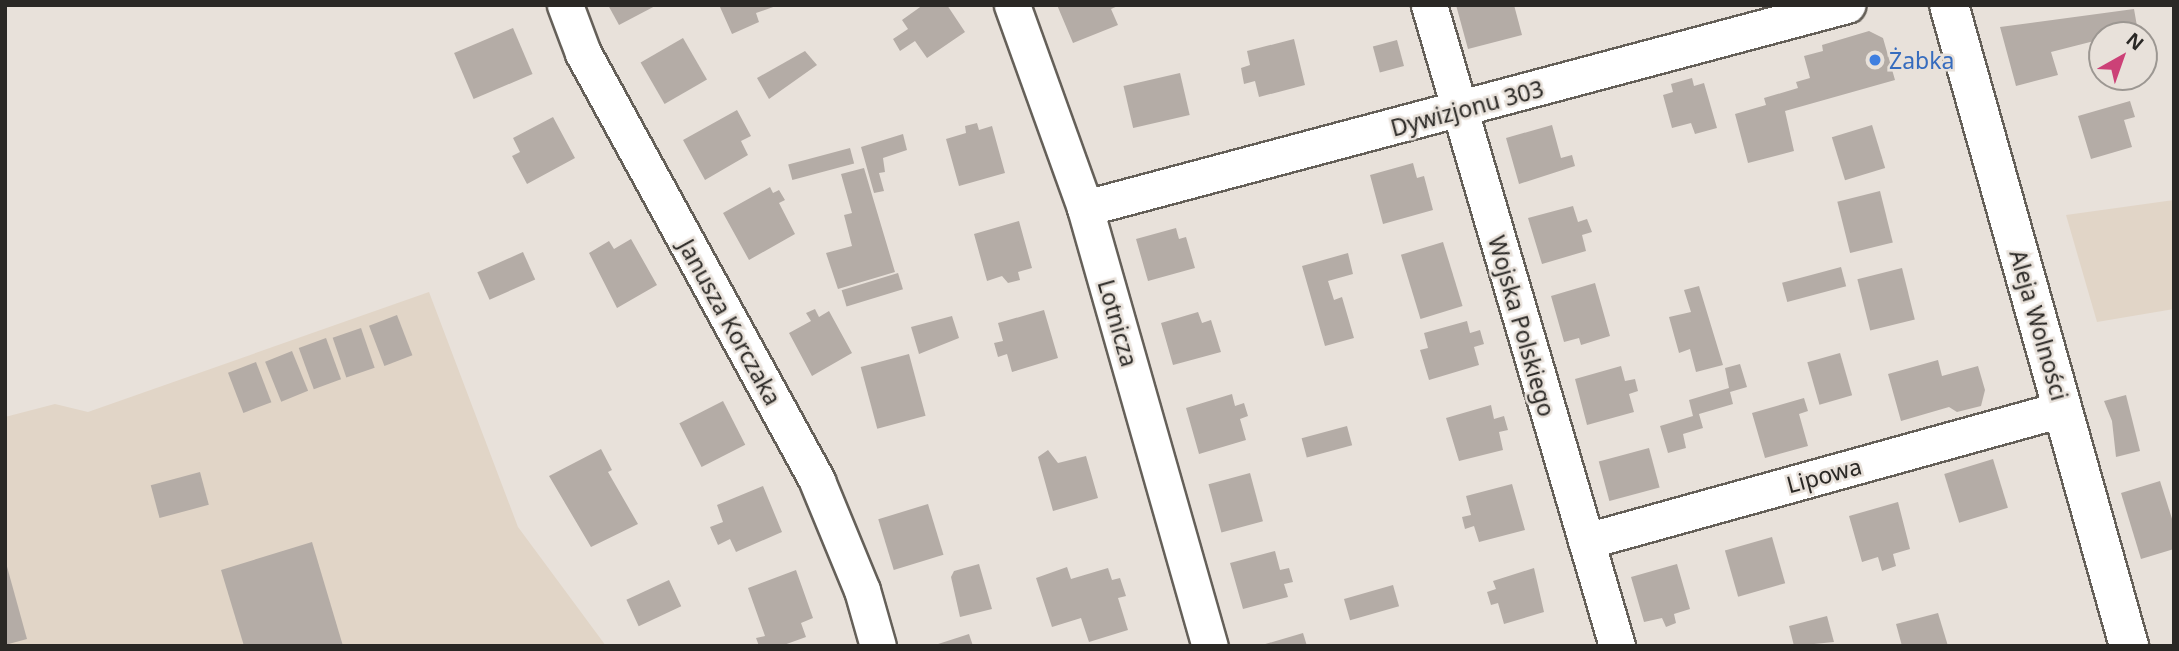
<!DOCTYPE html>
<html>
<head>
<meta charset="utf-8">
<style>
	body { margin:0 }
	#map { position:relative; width:2179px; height:651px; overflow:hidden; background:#e8e1da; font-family:"Noto Sans",sans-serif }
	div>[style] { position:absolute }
	.built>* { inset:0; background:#e1d5c7 }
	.building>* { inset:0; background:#b4aca6; transform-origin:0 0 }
	.roads { filter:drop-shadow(2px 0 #656059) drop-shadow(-2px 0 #656059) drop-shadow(0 2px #656059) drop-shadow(0 -2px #656059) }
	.street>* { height:35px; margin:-17.5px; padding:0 17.5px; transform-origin:17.5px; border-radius:17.5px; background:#fff }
	.secondary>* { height:38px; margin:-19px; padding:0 19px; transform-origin:19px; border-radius:19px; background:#fff }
	.dots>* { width:19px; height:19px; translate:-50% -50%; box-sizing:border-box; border:4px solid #e8e1da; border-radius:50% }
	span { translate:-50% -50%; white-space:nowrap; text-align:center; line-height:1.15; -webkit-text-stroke:5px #e8e1da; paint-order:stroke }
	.shop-label { font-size:23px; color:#366cbe }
	.left { translate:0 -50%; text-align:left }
	.street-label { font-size:23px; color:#2a2825 }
	.frame { position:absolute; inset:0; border:7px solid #2a2825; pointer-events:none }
	.north { position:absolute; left:2088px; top:21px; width:70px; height:70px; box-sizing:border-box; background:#e8e1da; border:2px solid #9c9792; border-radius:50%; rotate:40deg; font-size:19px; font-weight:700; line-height:28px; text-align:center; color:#2a2825 }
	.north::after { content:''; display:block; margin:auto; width:24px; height:32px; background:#cc4177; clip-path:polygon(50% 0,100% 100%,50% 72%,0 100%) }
</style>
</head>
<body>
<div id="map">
	<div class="built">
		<i style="clip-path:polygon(2174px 200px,2174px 309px,2097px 322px,2066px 215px)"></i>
		<i style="clip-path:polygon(429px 292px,518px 527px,606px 646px,5px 646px,5px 417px,55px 404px,88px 412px)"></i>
	</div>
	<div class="building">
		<i style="clip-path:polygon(608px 5px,657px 5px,619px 25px)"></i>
		<i style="clip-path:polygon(726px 5px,776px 5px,776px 6px,756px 13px,759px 22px,732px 34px,720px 7px)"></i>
		<i style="clip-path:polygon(923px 5px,947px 5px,965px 32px,927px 58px,915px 41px,900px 51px,893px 39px,908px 29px,902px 20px)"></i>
		<i style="clip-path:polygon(1057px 5px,1120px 5px,1111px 9px,1118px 25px,1073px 43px)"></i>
		<i style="clip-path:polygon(1456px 5px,1514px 5px,1522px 35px,1468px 49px)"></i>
		<i style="clip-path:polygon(2134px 9px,2138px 32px,2102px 35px,2102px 39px,2051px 52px,2058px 75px,2016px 86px,2000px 27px)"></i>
		<i style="left:513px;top:28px;width:50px;height:64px;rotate:67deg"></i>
		<i style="clip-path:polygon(1869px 31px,1883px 38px,1895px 80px,1785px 111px,1794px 151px,1748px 163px,1735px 114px,1766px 105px,1764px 98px,1798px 88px,1796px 82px,1810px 78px,1804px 56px,1823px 51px,1822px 45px)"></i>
		<i style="left:683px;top:38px;width:48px;height:49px;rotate:60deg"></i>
		<i style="clip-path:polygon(1294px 39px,1305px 85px,1259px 97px,1255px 81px,1244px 84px,1241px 68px,1250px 65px,1247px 51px)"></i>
		<i style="left:1397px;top:40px;width:27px;height:25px;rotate:75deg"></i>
		<i style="clip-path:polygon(805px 51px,817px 65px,769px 99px,757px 78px)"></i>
		<i style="left:1180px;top:73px;width:43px;height:58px;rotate:77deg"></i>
		<i style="clip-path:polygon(1692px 78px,1694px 86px,1704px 83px,1717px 128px,1695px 134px,1691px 123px,1672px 128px,1663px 95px,1673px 92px,1671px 84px)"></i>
		<i style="clip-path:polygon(2130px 101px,2135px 117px,2124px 120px,2132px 147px,2091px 159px,2078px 116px)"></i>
		<i style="clip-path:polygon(737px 110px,751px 136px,741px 141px,748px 155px,705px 180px,683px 140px)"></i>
		<i style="clip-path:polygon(553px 117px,575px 158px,527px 184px,512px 156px,520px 152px,513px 138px)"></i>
		<i style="clip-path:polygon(977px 123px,979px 130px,992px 126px,1005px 173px,959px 186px,946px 139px,966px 133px,965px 126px)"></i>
		<i style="clip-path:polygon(1552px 125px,1561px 158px,1572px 155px,1575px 166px,1519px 184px,1506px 138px)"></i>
		<i style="left:1872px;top:125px;width:45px;height:42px;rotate:73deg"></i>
		<i style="clip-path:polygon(903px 134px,907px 150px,883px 158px,885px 172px,879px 173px,884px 191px,874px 193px,861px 147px)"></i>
		<i style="left:850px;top:148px;width:16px;height:64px;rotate:75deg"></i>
		<i style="clip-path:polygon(1413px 163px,1417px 178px,1424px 176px,1433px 210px,1383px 224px,1370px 175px)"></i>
		<i style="clip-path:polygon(864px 168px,895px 272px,838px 289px,826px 253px,852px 246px,844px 215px,852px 213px,841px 174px)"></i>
		<i style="clip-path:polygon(770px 187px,773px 193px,779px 190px,785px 200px,779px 203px,795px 234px,749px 260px,723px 213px)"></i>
		<i style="left:1880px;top:191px;width:53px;height:44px;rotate:76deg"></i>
		<i style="clip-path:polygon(1573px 206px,1578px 222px,1587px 219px,1592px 232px,1582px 235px,1586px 251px,1542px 264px,1528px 218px)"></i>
		<i style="clip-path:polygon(1019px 221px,1032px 268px,1018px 272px,1020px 280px,1008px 283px,1002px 276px,987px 281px,974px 234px)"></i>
		<i style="clip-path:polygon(1176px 228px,1179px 239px,1186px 237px,1195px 268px,1148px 281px,1136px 239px)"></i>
		<i style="clip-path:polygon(631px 239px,657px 285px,617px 308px,589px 253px,609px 241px,614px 249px)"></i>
		<i style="left:1443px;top:242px;width:67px;height:44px;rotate:73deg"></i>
		<i style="left:523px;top:252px;width:30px;height:50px;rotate:66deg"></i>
		<i style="clip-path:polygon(1348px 253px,1353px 274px,1328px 281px,1334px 300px,1342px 297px,1354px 338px,1325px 346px,1302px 266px)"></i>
		<i style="left:1841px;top:267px;width:20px;height:61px;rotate:75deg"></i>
		<i style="left:1902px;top:268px;width:53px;height:46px;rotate:76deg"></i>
		<i style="left:898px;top:273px;width:17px;height:59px;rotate:73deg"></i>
		<i style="clip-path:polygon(1595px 283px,1610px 336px,1581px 345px,1579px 338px,1564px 342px,1551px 296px)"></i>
		<i style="clip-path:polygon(1699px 286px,1723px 365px,1696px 372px,1690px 349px,1679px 353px,1669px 317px,1691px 312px,1684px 290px)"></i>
		<i style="clip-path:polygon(815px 309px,819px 317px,829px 311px,852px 353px,812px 376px,789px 333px,811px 321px,806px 313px)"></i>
		<i style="clip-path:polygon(1044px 310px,1058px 358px,1012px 372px,1007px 354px,998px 357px,994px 343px,1003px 341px,998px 323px)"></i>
		<i style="clip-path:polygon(1198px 312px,1202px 323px,1211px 320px,1221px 352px,1173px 365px,1161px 323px)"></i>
		<i style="left:397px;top:315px;width:43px;height:30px;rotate:69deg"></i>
		<i style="clip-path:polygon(952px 316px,959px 338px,919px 354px,911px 327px)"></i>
		<i style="clip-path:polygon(1467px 321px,1470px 333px,1480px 330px,1484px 344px,1474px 347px,1479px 365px,1429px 380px,1420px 350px,1428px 348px,1424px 333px)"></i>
		<i style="left:361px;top:328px;width:42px;height:30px;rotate:71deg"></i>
		<i style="left:326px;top:338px;width:44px;height:29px;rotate:70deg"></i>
		<i style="left:292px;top:351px;width:43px;height:29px;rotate:68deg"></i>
		<i style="left:1840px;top:353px;width:44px;height:34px;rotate:74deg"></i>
		<i style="left:909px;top:354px;width:64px;height:50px;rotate:75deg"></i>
		<i style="clip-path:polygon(1938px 360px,1942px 376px,1978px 366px,1985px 390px,1981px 406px,1957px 412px,1949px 407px,1901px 421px,1888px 374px)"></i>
		<i style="left:256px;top:362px;width:43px;height:30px;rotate:69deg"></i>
		<i style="clip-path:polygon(1740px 364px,1747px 387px,1730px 392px,1733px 404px,1699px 414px,1703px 428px,1683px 434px,1686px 448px,1668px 453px,1660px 426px,1693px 416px,1689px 400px,1729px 388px,1725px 368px)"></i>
		<i style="clip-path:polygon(1621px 366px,1625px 381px,1635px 379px,1638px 391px,1629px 394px,1634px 412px,1587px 425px,1575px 379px)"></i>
		<i style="clip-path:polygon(1232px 394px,1235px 406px,1244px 403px,1248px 416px,1240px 419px,1246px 440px,1199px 454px,1186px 408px)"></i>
		<i style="clip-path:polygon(2126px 395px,2140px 451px,2116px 457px,2112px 421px,2104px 401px)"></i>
		<i style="clip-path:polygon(1804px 398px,1808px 411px,1799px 414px,1808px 446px,1765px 458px,1752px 413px)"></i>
		<i style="left:723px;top:401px;width:49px;height:49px;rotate:63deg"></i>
		<i style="clip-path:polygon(1491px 405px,1494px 419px,1504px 416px,1508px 430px,1499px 432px,1503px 450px,1459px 461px,1446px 418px)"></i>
		<i style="left:1347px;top:426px;width:20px;height:47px;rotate:75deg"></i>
		<i style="left:1649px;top:448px;width:41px;height:52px;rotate:75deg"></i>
		<i style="clip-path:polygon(601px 449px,612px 470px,608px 472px,638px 524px,591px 547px,549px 476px)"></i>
		<i style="clip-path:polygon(1048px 450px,1058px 463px,1086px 456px,1098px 498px,1053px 511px,1038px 457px)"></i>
		<i style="left:1993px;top:459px;width:51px;height:51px;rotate:73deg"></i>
		<i style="left:200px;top:472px;width:34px;height:51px;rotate:75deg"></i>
		<i style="left:1250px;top:473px;width:50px;height:43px;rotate:75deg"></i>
		<i style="clip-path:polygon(2160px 481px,2174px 525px,2174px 549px,2141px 559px,2121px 493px)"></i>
		<i style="clip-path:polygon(1512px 484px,1525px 530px,1479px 542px,1474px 526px,1465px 529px,1462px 517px,1471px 515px,1466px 496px)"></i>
		<i style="clip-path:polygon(763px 486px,782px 532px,736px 552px,730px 539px,718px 545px,710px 527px,723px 522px,717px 505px)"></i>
		<i style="clip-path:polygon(1898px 502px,1910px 549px,1893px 554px,1896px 566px,1882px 571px,1878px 557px,1862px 562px,1849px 516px)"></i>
		<i style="left:928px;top:504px;width:53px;height:52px;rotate:73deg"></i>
		<i style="left:1772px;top:537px;width:48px;height:49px;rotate:74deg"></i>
		<i style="clip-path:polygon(312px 542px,343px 646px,244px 646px,221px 570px)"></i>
		<i style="clip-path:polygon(1275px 551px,1280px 570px,1289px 568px,1293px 582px,1284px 584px,1288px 597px,1243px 609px,1230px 563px)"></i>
		<i style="clip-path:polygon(6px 563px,27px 639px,5px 645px,5px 564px)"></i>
		<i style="clip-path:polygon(979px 564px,992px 609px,960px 617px,951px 577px,954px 571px)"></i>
		<i style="clip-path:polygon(1677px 564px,1690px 609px,1674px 614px,1676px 623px,1666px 627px,1662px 618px,1644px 622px,1631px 577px)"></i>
		<i style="clip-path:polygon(1067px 567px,1071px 579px,1108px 568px,1112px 580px,1120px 578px,1126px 596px,1118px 598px,1128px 630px,1089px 642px,1081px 618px,1052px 627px,1036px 578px)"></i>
		<i style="clip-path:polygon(1534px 568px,1544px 612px,1504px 624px,1498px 603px,1491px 605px,1487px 592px,1496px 589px,1493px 581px)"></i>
		<i style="clip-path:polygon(796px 570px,813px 618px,801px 623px,806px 637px,781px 646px,759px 646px,756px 638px,765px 636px,748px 588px)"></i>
		<i style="left:669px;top:580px;width:29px;height:47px;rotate:65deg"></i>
		<i style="left:1393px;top:585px;width:22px;height:51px;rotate:74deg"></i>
		<i style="clip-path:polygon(1938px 613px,1948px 646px,1902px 646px,1896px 624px)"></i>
		<i style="clip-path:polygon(1827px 616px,1834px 642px,1794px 646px,1789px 626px)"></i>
		<i style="clip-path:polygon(1303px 633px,1307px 646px,1262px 646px,1262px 645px)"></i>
		<i style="clip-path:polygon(969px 634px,973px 646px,935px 646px,935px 645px)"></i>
	</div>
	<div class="roads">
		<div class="street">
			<i style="left:565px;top:5px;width:51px;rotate:69.4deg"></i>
			<i style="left:583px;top:53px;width:488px;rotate:61.3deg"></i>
			<i style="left:817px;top:481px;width:118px;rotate:67.6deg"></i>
			<i style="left:862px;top:590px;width:58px;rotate:74.1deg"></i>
			<i style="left:1012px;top:5px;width:216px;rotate:70.2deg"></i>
			<i style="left:1085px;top:208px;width:455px;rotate:74.1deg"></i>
			<i style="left:1429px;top:5px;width:668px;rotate:73.65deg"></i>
			<i style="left:1085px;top:208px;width:789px;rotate:-14.92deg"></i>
			<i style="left:1586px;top:541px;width:494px;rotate:-15.5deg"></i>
		</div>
		<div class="secondary">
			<i style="left:1949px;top:5px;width:666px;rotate:74.31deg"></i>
		</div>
	</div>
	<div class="dots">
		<i style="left:1875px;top:60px;background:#3f7fe0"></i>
	</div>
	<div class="shop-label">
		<span class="left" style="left:1889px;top:60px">Żabka</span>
	</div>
	<div class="street-label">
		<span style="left:1467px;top:108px;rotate:-15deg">Dywizjonu 303</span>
		<span style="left:730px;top:322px;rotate:61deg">Janusza Korczaka</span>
		<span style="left:1118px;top:323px;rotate:74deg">Lotnicza</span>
		<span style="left:2039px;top:325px;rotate:74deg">Aleja Wolności</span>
		<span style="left:1522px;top:326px;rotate:74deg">Wojska Polskiego</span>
		<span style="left:1824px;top:475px;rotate:-15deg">Lipowa</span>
	</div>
	<div class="frame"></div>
	<div class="north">N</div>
</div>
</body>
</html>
